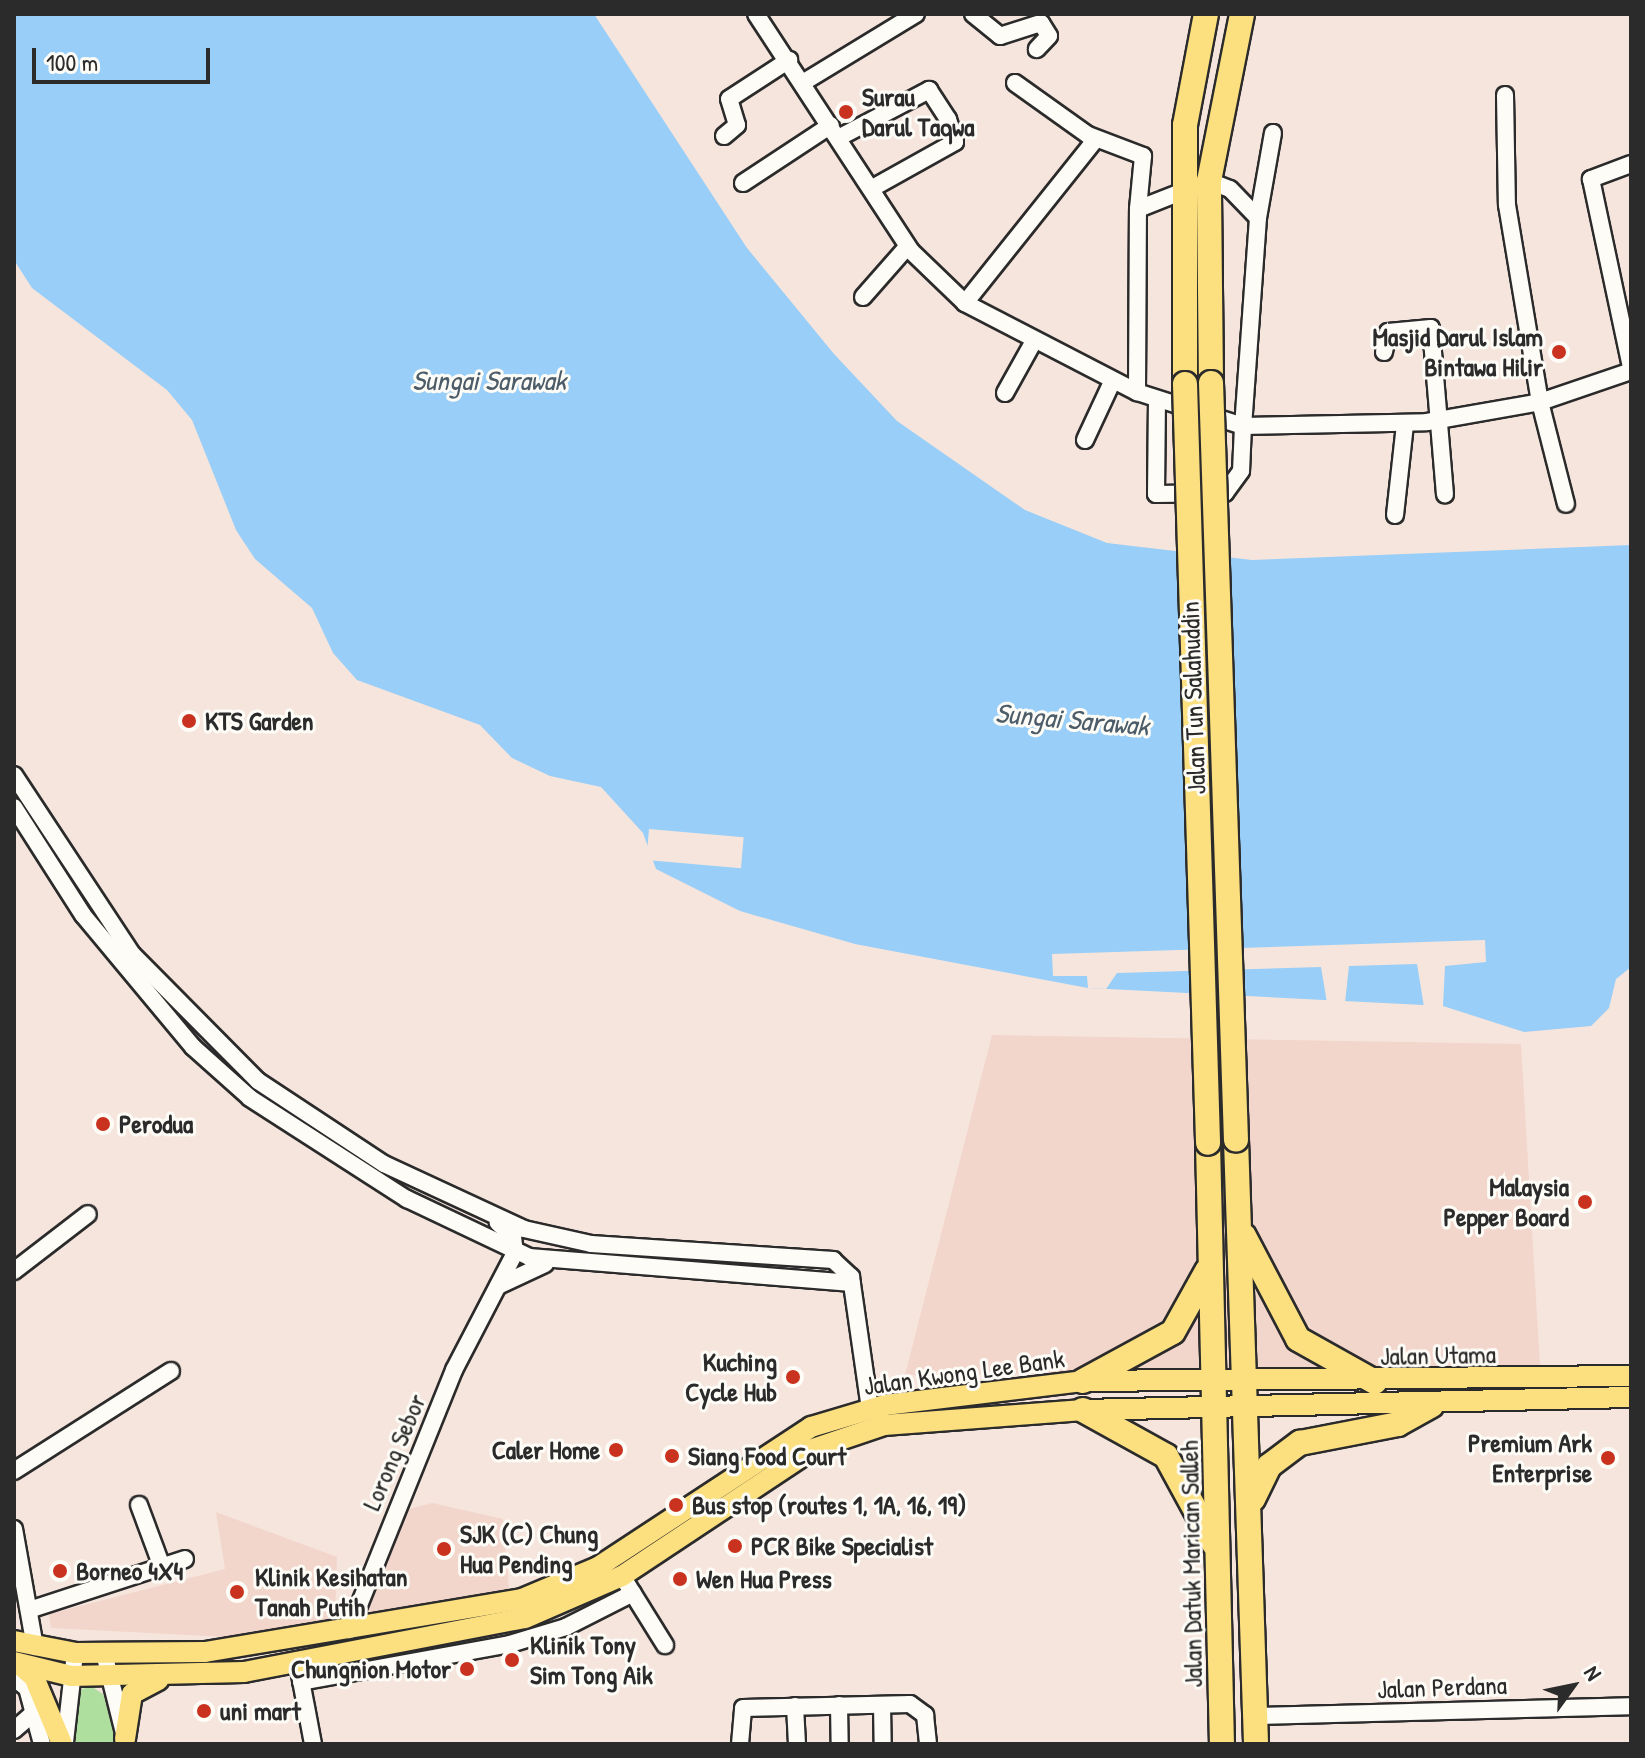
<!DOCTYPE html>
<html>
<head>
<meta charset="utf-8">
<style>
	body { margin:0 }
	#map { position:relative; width:1645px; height:1758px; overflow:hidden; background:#f6e5dd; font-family:"Patrick Hand",sans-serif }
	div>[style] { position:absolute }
	.built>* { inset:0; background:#f2d5cb }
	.green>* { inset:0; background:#afdf9f }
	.water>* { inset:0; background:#98cef7 }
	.pier>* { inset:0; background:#f6e5dd; transform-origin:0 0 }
	.roads { filter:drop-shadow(2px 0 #2b2b2b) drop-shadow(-2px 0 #2b2b2b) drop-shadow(0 2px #2b2b2b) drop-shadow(0 -2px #2b2b2b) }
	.minor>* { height:16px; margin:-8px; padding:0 8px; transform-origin:8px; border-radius:8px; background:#fdfcf7 }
	.major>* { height:20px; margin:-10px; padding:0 10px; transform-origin:10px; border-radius:10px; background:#fce080 }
	.highway>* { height:24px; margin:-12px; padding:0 12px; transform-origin:12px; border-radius:12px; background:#fce080 }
	.bridges { filter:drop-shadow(2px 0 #2b2b2b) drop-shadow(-2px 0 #2b2b2b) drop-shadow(0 2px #2b2b2b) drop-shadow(0 -2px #2b2b2b) }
	.highway-bridge>* { height:24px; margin:-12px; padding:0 12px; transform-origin:12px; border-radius:12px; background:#fce080 }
	.dots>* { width:22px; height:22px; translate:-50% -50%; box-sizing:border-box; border:4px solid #fdfcf7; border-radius:50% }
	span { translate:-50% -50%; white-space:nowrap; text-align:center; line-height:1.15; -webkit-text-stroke:6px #fdfcf7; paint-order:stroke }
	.poi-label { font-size:26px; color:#2b2b2b; font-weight:700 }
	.left { translate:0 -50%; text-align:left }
	.right { translate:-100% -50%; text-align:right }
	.street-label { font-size:26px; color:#2b2b2b }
	.water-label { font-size:28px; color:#4c5c68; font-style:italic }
	.frame { position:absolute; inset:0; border:16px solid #2b2b2b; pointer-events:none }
	.north { position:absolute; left:1533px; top:1646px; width:80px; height:80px; -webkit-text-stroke:6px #fdfcf7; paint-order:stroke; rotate:57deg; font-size:22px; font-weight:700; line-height:32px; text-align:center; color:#2b2b2b }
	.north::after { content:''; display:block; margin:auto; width:28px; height:36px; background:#2b2b2b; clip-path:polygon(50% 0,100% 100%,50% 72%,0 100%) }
	.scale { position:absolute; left:32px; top:48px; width:178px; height:36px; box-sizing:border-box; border:4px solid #2b2b2b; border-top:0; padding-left:10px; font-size:24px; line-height:28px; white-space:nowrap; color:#2b2b2b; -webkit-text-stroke:6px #fdfcf7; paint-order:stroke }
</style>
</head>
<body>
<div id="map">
	<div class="built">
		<i style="clip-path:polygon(992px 1035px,1521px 1044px,1540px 1366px,905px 1375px)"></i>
		<i style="clip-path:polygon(432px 1503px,503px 1519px,509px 1589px,363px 1616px,402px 1511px)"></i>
		<i style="clip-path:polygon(216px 1512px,337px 1557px,335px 1618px,228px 1637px,51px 1628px,49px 1614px,225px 1569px)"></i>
	</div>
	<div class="green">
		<i style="clip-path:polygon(91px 1686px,103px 1694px,118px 1744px,74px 1744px,74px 1692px)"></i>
	</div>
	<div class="water">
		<i style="clip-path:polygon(14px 14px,594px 14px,747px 248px,834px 354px,897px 421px,1025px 510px,1107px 543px,1252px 560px,1631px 545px,1631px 967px,1616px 979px,1609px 1008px,1591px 1026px,1524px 1032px,1443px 1006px,1088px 988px,855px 944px,740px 911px,656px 869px,643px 833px,601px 787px,550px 776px,512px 758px,480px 725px,357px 680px,333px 653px,312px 608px,255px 559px,236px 530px,192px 420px,167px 390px,32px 288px,14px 260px)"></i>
	</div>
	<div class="pier">
		<i style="left:649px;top:829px;width:95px;height:31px;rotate:5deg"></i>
		<i style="clip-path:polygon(1485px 940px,1486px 962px,1445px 966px,1443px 1006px,1424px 1007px,1417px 964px,1349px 966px,1345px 1003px,1327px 1003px,1321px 967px,1117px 973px,1106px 989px,1088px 988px,1087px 976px,1053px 976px,1052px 954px)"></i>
	</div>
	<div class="roads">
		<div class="minor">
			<i style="left:756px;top:14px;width:283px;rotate:56.8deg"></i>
			<i style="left:911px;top:251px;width:75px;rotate:43.9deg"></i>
			<i style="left:965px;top:303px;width:194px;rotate:27.4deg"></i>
			<i style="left:1137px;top:392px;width:183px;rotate:-89.7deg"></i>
			<i style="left:1138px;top:209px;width:46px;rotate:-21.6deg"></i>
			<i style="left:973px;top:14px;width:35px;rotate:39deg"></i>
			<i style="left:1000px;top:36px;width:43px;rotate:-17.6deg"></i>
			<i style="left:1041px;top:23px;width:15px;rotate:58deg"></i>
			<i style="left:1049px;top:36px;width:18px;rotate:133deg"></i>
			<i style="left:804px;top:82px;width:131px;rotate:-31.3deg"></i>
			<i style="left:1015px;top:83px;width:90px;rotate:35.5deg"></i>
			<i style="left:1088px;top:135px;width:59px;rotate:20.9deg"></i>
			<i style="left:1143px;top:156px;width:53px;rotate:95.4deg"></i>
			<i style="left:1505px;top:95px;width:110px;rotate:89deg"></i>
			<i style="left:1507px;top:205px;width:200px;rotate:80.5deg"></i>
			<i style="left:1540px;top:402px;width:105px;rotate:75.7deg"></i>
			<i style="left:1273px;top:133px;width:86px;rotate:100deg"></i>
			<i style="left:1258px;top:218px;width:209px;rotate:94.1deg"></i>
			<i style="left:1243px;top:426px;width:184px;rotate:-1.2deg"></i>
			<i style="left:1427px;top:422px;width:115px;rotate:-10deg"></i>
			<i style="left:1540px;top:402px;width:96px;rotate:-18.8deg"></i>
			<i style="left:724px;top:136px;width:17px;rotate:-40deg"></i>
			<i style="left:737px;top:125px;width:27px;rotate:-107deg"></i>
			<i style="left:729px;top:99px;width:72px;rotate:-33deg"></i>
			<i style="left:840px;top:137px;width:101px;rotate:-27.8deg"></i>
			<i style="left:929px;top:90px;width:35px;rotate:57deg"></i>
			<i style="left:948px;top:119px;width:24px;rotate:73deg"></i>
			<i style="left:955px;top:142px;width:96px;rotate:150.8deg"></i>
			<i style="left:1631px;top:164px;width:43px;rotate:159.4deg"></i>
			<i style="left:1591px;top:179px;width:192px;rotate:78deg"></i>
			<i style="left:1209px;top:181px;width:22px;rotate:21deg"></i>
			<i style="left:1230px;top:189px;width:40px;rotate:46deg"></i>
			<i style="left:743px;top:183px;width:105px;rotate:-33.4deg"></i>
			<i style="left:863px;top:297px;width:67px;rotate:-48.7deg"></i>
			<i style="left:965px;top:303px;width:210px;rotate:-51.4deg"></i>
			<i style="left:1384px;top:352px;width:20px;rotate:-79deg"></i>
			<i style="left:1388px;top:332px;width:43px;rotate:-5.3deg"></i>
			<i style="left:1431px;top:328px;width:167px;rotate:85.2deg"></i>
			<i style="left:1137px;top:392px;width:111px;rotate:17.8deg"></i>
			<i style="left:1243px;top:426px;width:45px;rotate:92.5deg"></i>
			<i style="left:1241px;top:471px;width:27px;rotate:126deg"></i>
			<i style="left:1225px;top:493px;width:69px;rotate:179.2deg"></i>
			<i style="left:1156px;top:494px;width:90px;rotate:-89.4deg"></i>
			<i style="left:1005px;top:393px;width:60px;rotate:-60.9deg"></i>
			<i style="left:1085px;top:440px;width:64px;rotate:-65deg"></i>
			<i style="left:1395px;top:515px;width:91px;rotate:-83.7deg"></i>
			<i style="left:14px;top:775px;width:214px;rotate:56.6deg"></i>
			<i style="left:132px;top:954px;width:179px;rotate:45.2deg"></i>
			<i style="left:258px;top:1081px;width:151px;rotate:33.4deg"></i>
			<i style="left:384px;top:1164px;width:154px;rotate:24.9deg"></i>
			<i style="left:524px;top:1229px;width:69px;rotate:12.6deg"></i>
			<i style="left:591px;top:1244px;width:243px;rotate:3.8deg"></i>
			<i style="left:833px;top:1260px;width:25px;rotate:43deg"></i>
			<i style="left:851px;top:1277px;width:133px;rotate:81.8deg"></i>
			<i style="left:14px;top:807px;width:128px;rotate:57.4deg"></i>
			<i style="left:83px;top:915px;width:172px;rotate:50.2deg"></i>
			<i style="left:193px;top:1047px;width:76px;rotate:41.8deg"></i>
			<i style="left:250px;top:1098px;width:187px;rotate:32.8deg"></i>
			<i style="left:407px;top:1199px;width:135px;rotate:25.4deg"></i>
			<i style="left:529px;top:1257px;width:324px;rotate:4.6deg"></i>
			<i style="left:14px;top:1271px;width:93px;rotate:-37.6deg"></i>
			<i style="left:498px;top:1286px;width:52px;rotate:-25.1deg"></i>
			<i style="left:14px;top:1471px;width:186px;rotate:-32.5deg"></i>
			<i style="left:139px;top:1505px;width:66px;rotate:69.6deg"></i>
			<i style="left:14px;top:1529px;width:120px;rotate:79.9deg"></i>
			<i style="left:627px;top:1584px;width:72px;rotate:58.1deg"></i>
			<i style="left:29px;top:1610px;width:164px;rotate:-18.1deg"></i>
			<i style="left:349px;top:1630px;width:280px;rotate:-68deg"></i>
			<i style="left:454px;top:1370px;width:132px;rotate:-62.5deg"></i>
			<i style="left:515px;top:1253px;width:16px;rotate:-97deg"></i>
			<i style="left:513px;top:1237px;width:21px;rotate:-137deg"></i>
			<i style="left:104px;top:1653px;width:87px;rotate:76deg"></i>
			<i style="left:300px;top:1675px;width:70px;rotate:79.3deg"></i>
			<i style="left:14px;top:1678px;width:16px;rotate:38deg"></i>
			<i style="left:27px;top:1688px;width:58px;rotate:75deg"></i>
			<i style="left:301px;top:1682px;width:212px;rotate:-10.3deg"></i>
			<i style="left:510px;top:1644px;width:59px;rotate:-16.9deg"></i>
			<i style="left:566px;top:1627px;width:75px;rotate:-26.9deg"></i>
			<i style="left:839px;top:1705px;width:39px;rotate:89deg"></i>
			<i style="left:882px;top:1705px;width:39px;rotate:89deg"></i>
			<i style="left:795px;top:1706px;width:38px;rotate:87deg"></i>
			<i style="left:1256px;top:1716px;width:375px;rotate:-1.5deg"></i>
			<i style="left:14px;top:1730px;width:23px;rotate:-41deg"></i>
			<i style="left:65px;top:1742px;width:90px;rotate:-83.6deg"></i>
			<i style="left:740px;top:1744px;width:36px;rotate:-85deg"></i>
			<i style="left:743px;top:1708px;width:167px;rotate:-1.4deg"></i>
			<i style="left:910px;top:1704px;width:19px;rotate:36deg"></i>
			<i style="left:925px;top:1715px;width:29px;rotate:84deg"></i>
		</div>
		<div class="major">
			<i style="left:14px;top:1641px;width:62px;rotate:11.1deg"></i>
			<i style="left:75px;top:1653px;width:130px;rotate:-0.4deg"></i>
			<i style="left:205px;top:1652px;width:321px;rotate:-9.5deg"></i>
			<i style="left:522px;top:1599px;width:82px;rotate:-22.8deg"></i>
			<i style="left:598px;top:1567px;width:255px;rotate:-33.3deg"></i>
			<i style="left:811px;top:1427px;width:77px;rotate:-16.6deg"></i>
			<i style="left:885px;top:1405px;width:199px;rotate:-6.9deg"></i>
			<i style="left:1083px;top:1381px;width:548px;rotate:-0.52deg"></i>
			<i style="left:14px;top:1662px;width:59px;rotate:13.8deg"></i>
			<i style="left:71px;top:1676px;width:173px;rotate:-1.3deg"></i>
			<i style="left:244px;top:1672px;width:286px;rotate:-10.9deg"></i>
			<i style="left:525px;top:1618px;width:106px;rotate:-23.4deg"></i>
			<i style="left:622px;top:1576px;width:229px;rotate:-33.6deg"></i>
			<i style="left:813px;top:1449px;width:75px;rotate:-18.7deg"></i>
			<i style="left:884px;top:1425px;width:200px;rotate:-4.3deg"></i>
			<i style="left:1083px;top:1410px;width:548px;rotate:-1.36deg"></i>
			<i style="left:19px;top:1664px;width:20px;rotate:41deg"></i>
			<i style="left:34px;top:1677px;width:73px;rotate:67.3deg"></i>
			<i style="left:125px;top:1739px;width:46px;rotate:-81.2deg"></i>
			<i style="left:132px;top:1694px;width:30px;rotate:-28deg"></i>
		</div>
		<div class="highway">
			<i style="left:1211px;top:383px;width:202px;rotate:-90.6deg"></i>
			<i style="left:1209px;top:181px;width:170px;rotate:-78.8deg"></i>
			<i style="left:1185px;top:384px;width:259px;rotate:-90deg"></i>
			<i style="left:1185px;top:125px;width:113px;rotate:-79.3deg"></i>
			<i style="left:1236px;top:1140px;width:604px;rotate:88.1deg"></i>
			<i style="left:1208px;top:1143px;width:601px;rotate:88.67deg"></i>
			<i style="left:1244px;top:1236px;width:116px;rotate:62.3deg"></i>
			<i style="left:1298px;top:1339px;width:88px;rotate:29.2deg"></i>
			<i style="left:1083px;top:1381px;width:102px;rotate:-28.6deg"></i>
			<i style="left:1173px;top:1332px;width:70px;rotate:-60.9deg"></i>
			<i style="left:1083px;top:1410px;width:95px;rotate:29deg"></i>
			<i style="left:1166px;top:1456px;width:100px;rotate:61.4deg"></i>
			<i style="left:1253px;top:1499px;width:37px;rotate:-64deg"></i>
			<i style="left:1269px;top:1466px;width:39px;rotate:-37deg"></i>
			<i style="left:1300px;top:1443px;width:100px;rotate:-11deg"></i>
			<i style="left:1398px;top:1424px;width:38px;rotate:-29deg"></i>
		</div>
	</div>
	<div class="bridges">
		<div class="highway-bridge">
			<i style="left:1211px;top:383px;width:757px;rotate:88.11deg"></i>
			<i style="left:1185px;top:384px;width:759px;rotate:88.26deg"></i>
		</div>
	</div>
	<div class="dots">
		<i style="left:846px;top:112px;background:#c8321e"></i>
		<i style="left:1559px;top:352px;background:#c8321e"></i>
		<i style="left:189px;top:721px;background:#c8321e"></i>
		<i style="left:103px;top:1124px;background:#c8321e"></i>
		<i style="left:1585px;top:1202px;background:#c8321e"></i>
		<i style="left:793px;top:1377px;background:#c8321e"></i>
		<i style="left:616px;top:1450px;background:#c8321e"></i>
		<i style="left:672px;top:1456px;background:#c8321e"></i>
		<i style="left:1608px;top:1458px;background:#c8321e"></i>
		<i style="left:676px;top:1505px;background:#c8321e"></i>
		<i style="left:735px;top:1546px;background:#c8321e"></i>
		<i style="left:444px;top:1549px;background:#c8321e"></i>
		<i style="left:60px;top:1571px;background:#c8321e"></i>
		<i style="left:680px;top:1579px;background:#c8321e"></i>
		<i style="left:237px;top:1592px;background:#c8321e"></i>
		<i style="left:512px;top:1660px;background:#c8321e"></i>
		<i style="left:467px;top:1669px;background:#c8321e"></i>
		<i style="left:204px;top:1711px;background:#c8321e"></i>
	</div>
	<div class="poi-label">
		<span class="left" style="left:862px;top:112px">Surau<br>Darul Taqwa</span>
		<span class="right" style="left:1543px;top:352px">Masjid Darul Islam<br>Bintawa Hilir</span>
		<span class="left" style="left:205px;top:721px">KTS Garden</span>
		<span class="left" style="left:119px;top:1124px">Perodua</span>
		<span class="right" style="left:1569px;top:1202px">Malaysia<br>Pepper Board</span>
		<span class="right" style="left:777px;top:1377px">Kuching<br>Cycle Hub</span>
		<span class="right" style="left:1592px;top:1458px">Premium Ark<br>Enterprise</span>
		<span class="right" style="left:600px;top:1450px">Caler Home</span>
		<span class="left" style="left:688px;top:1456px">Siang Food Court</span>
		<span class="left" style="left:692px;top:1505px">Bus stop (routes 1, 1A, 16, 19)</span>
		<span class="left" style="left:460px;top:1549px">SJK (C) Chung<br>Hua Pending</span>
		<span class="left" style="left:751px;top:1546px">PCR Bike Specialist</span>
		<span class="left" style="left:76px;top:1571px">Borneo 4X4</span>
		<span class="left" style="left:255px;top:1592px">Klinik Kesihatan<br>Tanah Putih</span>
		<span class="left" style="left:696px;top:1579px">Wen Hua Press</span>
		<span class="left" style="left:530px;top:1660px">Klinik Tony<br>Sim Tong Aik</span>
		<span class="right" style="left:451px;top:1669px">Chungnion Motor</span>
		<span class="left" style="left:220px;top:1711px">uni mart</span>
	</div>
	<div class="street-label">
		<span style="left:1193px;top:698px;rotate:-92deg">Jalan Tun Salahuddin</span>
		<span style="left:1438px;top:1355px;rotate:-1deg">Jalan Utama</span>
		<span style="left:964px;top:1372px;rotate:-8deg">Jalan Kwong Lee Bank</span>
		<span style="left:394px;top:1452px;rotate:-67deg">Lorong Sebor</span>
		<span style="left:1191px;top:1564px;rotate:-91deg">Jalan Datuk Marican Salleh</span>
		<span style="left:1442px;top:1687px;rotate:-2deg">Jalan Perdana</span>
	</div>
	<div class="water-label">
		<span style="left:489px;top:380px">Sungai Sarawak</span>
		<span style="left:1072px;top:719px;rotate:5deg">Sungai Sarawak</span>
	</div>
	<div class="frame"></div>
	<div class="north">N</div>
	<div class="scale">100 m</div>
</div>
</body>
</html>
